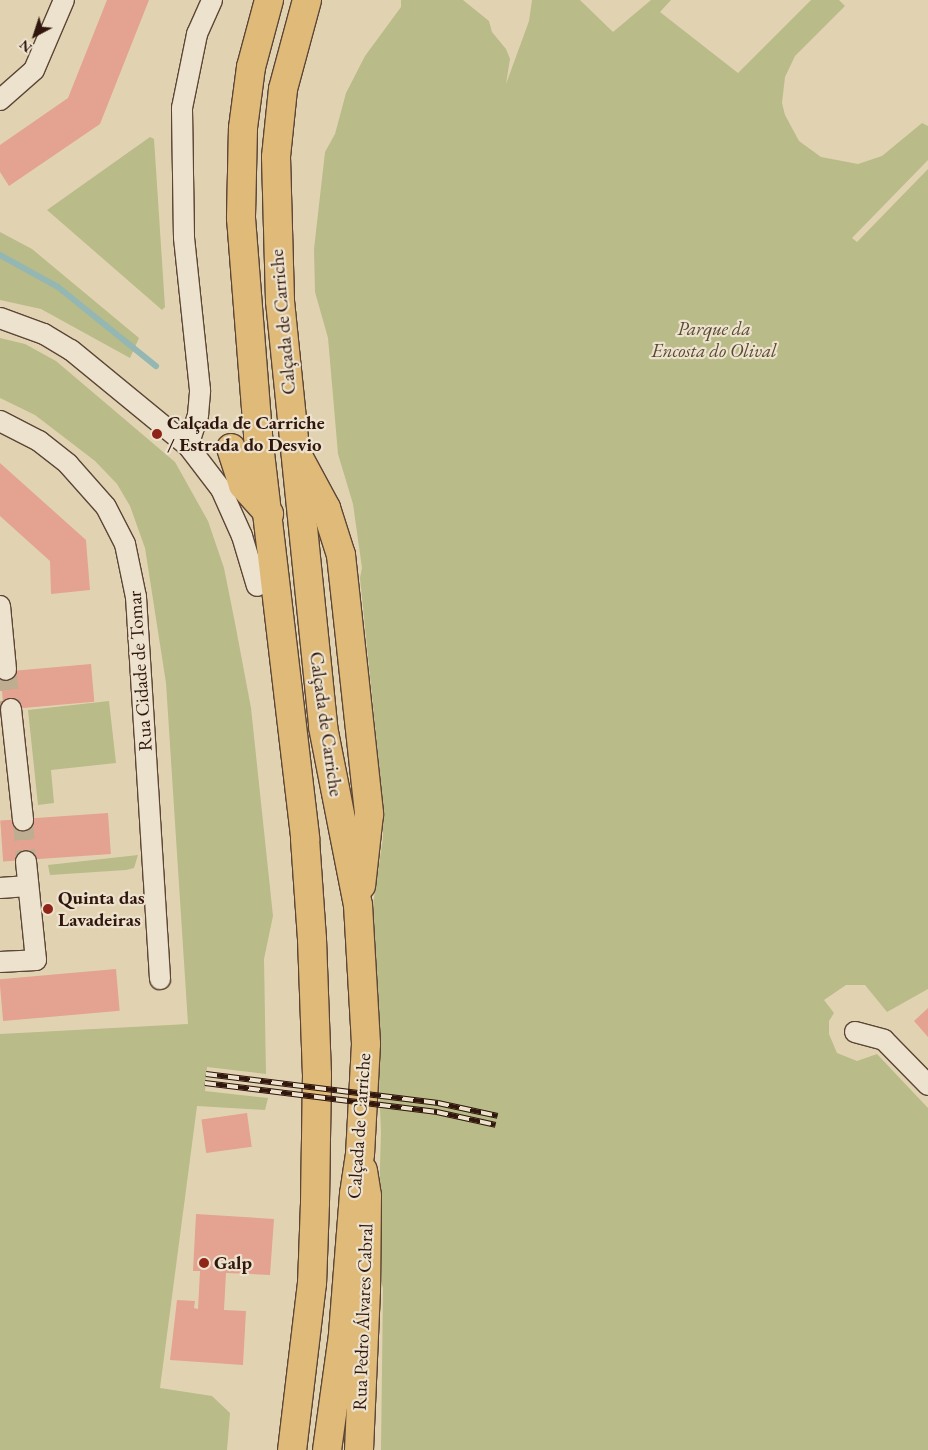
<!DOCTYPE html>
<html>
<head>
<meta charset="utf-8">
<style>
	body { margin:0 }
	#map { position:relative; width:928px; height:1450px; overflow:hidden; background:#e1d3b2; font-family:"EB Garamond",serif }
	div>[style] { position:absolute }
	.green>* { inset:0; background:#b9bb88 }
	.stream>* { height:6px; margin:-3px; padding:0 3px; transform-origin:3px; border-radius:3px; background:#95b7b3 }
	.building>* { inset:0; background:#e4a290; transform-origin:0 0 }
	.minor-tunnel>* { height:20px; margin-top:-10px; transform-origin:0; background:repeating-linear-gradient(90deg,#bead91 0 20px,transparent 0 30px) }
	.roads { filter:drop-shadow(1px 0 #5c4536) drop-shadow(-1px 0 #5c4536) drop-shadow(0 1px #5c4536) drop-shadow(0 -1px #5c4536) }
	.minor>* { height:20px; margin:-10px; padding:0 10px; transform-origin:10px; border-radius:10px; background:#ece2cd }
	.primary>* { height:28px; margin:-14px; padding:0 14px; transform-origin:14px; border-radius:14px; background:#e0ba79 }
	.trunk>* { height:28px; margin:-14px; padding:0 14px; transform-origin:14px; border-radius:14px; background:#e0ba79 }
	.rail>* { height:5.5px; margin-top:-2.75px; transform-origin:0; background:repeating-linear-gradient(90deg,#ece2cd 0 11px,#30160d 0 22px); box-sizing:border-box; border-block:1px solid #30160d }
	.dots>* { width:14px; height:14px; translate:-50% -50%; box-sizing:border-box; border:2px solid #ece2cd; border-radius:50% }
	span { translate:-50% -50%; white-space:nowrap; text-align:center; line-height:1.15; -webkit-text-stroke:4.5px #ece2cd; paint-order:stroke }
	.street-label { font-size:19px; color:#30160d }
	.park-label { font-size:19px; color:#594832; font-style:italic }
	.poi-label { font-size:19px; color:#30160d; font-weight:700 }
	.left { translate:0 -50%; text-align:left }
	.north { position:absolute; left:10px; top:10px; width:50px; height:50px; -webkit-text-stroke:4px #ece2cd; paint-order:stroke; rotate:220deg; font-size:14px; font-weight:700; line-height:20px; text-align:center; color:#30160d }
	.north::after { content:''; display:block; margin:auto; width:18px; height:22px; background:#30160d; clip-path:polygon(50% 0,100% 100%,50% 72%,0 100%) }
</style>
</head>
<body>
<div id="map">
	<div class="green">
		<i style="clip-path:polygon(401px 0,463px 0,489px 21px,492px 32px,506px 49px,510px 59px,506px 84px,529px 21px,532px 0,580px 0,613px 32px,651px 0,671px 0,660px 12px,738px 73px,811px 0,839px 0,845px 6px,795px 56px,785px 77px,782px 103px,785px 115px,799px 141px,821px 157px,858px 164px,882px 156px,922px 123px,928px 126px,928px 160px,852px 238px,857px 242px,928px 169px,928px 989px,887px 1012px,865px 985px,846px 985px,824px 1000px,834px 1013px,829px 1021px,829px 1034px,837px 1053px,857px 1061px,877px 1054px,928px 1108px,928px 1450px,381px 1450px,383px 1288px,377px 1268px,381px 1132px,372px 911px,383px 838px,383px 804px,360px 578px,362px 568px,353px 504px,338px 454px,328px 338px,315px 292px,314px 249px,325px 152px,335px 134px,346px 93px,365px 56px,401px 7px)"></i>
		<i style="clip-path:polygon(150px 137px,154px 139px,165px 307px,162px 310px,47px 210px)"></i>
		<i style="clip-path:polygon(0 232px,32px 249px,139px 338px,130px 358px,41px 309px,0 300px)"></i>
		<i style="clip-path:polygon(0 338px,25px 344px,56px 361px,175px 462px,208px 521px,224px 568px,235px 623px,251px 708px,273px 916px,264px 959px,266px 1074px,207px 1067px,205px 1091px,268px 1098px,265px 1110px,197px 1106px,160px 1388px,212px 1396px,230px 1413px,227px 1450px,0 1450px,0 1034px,188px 1024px,166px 683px,145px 548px,130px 506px,117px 484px,95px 461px,35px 415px,0 398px)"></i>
		<i style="clip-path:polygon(109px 701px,116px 763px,51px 770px,54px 803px,38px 805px,28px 710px)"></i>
		<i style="clip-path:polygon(138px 855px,134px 868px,126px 870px,50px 875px,48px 865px)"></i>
	</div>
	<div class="stream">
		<i style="left:0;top:255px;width:66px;rotate:28.9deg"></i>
		<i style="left:58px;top:287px;width:126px;rotate:38.9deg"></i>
	</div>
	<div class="building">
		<i style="clip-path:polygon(107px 0,149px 0,100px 124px,9px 186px,0 172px,0 145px,68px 98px)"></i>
		<i style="clip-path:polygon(0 463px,86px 540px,90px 590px,51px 594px,50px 561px,0 516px)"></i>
		<i style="left:91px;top:664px;width:38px;height:91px;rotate:85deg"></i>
		<i style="left:108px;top:813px;width:41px;height:108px;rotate:86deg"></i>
		<i style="left:116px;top:969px;width:42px;height:117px;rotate:85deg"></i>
		<i style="clip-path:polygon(928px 1008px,928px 1037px,914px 1021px)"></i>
		<i style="left:247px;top:1113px;width:34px;height:46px;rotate:82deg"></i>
		<i style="clip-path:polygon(196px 1214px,274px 1219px,270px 1275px,226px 1273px,224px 1310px,246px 1311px,243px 1365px,170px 1360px,177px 1300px,195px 1301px,194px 1308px,198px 1309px,200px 1271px,193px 1271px)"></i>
	</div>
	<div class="minor-tunnel">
		<i style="left:6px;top:670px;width:39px;rotate:83deg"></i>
		<i style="left:23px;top:820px;width:42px;rotate:85.9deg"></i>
	</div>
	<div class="roads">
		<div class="minor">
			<i style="left:0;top:100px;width:45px;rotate:-41.4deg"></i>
			<i style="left:34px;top:70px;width:76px;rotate:-66.8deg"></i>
			<i style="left:0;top:318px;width:47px;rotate:20deg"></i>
			<i style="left:44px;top:334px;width:31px;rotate:31deg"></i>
			<i style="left:71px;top:350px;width:151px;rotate:39.4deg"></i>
			<i style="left:188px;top:446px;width:54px;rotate:52.5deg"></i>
			<i style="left:221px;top:489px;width:51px;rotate:65.9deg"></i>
			<i style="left:242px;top:536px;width:52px;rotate:73.3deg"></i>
			<i style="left:0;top:421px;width:44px;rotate:27.1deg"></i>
			<i style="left:39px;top:441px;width:37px;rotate:38deg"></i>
			<i style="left:68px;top:464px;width:57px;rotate:48.5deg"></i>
			<i style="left:106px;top:507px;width:42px;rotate:62.8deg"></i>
			<i style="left:125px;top:544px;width:54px;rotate:78.3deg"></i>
			<i style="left:136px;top:597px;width:383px;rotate:86.4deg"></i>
			<i style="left:188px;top:446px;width:33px;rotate:-72deg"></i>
			<i style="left:198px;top:415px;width:25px;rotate:-85deg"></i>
			<i style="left:200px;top:390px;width:154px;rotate:-96deg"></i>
			<i style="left:184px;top:237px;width:129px;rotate:-90.9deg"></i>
			<i style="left:182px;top:108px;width:76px;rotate:-78.5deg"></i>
			<i style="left:197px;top:34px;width:37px;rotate:-66deg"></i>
			<i style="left:0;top:606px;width:64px;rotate:84.6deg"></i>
			<i style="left:11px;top:709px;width:112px;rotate:83.8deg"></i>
			<i style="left:0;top:888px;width:28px;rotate:-4deg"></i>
			<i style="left:0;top:962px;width:36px;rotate:-3deg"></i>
			<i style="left:36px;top:960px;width:99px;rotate:-95.8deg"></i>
			<i style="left:855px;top:1032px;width:30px;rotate:15deg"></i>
			<i style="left:884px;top:1040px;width:63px;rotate:45.6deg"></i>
		</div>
		<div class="primary">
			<i style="left:359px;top:1450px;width:160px;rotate:-87.5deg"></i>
			<i style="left:366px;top:1290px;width:94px;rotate:-89.4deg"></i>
			<i style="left:367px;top:1196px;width:26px;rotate:-99deg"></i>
		</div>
		<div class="trunk">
			<i style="left:269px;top:0;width:69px;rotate:105deg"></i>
			<i style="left:251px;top:67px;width:62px;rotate:97.5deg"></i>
			<i style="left:243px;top:128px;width:90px;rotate:91.3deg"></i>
			<i style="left:241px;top:218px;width:219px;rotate:85.5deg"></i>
			<i style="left:258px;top:436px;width:406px;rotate:83.3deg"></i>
			<i style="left:305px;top:839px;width:100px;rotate:86deg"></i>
			<i style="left:312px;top:939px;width:136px;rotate:87.9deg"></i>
			<i style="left:317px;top:1075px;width:128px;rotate:90.9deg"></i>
			<i style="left:315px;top:1203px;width:80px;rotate:92.1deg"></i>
			<i style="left:312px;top:1283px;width:168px;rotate:96.8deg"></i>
			<i style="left:307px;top:0;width:92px;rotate:105.1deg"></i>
			<i style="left:283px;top:89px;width:68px;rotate:95.9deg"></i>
			<i style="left:276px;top:157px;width:144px;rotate:88.4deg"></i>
			<i style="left:280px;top:301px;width:428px;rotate:84.2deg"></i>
			<i style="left:323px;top:727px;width:181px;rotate:78.9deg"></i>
			<i style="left:358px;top:905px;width:139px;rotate:86.7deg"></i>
			<i style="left:366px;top:1044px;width:110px;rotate:93.1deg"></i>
			<i style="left:360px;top:1154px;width:40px;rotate:98.5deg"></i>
			<i style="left:354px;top:1194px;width:141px;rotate:94.5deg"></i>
			<i style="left:343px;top:1335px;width:116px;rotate:97.9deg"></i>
			<i style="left:231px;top:448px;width:39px;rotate:72deg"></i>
			<i style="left:243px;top:485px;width:39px;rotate:48deg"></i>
			<i style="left:299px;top:458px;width:57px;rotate:61.6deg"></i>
			<i style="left:326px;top:508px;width:49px;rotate:72.3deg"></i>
			<i style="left:341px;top:555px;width:261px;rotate:83.8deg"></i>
			<i style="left:369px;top:814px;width:72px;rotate:96.3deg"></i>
		</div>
	</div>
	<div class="rail">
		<i style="left:206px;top:1074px;width:234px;rotate:7.1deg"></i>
		<i style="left:438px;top:1103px;width:61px;rotate:12.2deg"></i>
		<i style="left:205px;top:1083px;width:234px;rotate:7.1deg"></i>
		<i style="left:437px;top:1112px;width:60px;rotate:12.4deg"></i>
	</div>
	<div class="dots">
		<i style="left:157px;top:434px;background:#8f2418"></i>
		<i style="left:48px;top:909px;background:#8f2418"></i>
		<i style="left:204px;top:1263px;background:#8f2418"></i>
	</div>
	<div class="street-label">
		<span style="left:283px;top:322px;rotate:-95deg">Calçada de Carriche</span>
		<span style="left:140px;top:671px;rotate:-94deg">Rua Cidade de Tomar</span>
		<span style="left:326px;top:724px;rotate:82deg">Calçada de Carriche</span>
		<span style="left:359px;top:1126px;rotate:-86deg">Calçada de Carriche</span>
		<span style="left:363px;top:1317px;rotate:-88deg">Rua Pedro Álvares Cabral</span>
	</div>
	<div class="park-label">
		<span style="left:714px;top:340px">Parque da<br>Encosta do Olival</span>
	</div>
	<div class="poi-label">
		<span class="left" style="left:167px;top:434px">Calçada de Carriche<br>/ Estrada do Desvio</span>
		<span class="left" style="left:58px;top:909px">Quinta das<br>Lavadeiras</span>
		<span class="left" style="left:214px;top:1263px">Galp</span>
	</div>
	<div class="north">N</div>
</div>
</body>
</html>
